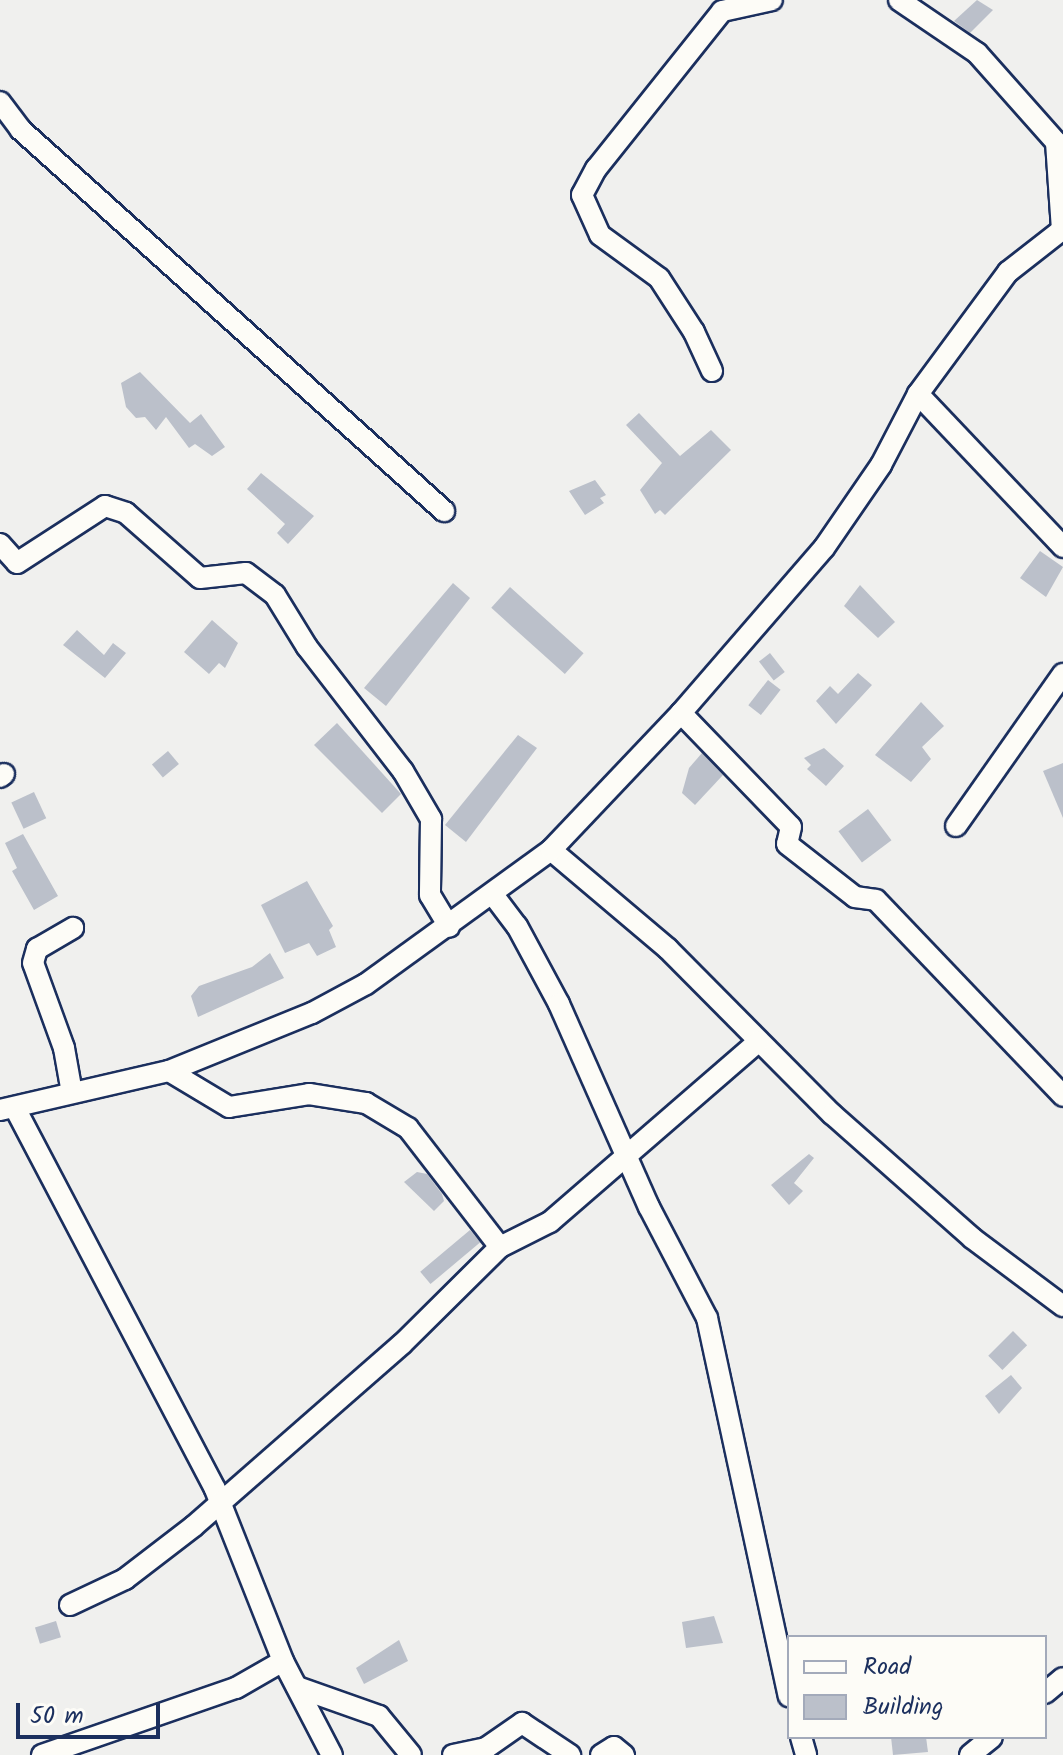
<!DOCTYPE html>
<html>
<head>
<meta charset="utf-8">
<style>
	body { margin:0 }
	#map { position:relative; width:1063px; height:1755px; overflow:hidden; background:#f0f0ee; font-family:Kalam,sans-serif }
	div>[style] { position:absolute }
	.building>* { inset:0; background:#bbc0ca; transform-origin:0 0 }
	.roads { filter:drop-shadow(2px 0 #1b2f5e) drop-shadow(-2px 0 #1b2f5e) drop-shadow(0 2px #1b2f5e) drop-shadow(0 -2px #1b2f5e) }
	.minor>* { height:20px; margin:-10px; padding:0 10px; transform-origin:10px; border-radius:10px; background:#fdfcf7 }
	span { translate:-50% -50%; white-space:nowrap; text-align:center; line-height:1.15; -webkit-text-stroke:6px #fdfcf7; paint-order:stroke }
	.legend { position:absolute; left:787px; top:1635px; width:260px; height:104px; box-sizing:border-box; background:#fdfcf7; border:2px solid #a3aaba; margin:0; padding:10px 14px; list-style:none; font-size:24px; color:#1b2f5e }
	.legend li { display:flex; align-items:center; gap:16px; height:40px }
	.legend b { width:40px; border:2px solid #a3aaba }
	.scale { position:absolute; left:16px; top:1703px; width:144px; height:36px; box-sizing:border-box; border:4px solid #1b2f5e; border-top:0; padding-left:10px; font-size:24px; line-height:28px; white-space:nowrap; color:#1b2f5e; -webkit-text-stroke:6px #fdfcf7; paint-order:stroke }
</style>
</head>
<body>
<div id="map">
	<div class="building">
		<i style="clip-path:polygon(977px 0,993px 10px,970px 33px,954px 21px)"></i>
		<i style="clip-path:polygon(140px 372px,190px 423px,201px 414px,225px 447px,212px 456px,195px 444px,189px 448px,166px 417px,156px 430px,145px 417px,136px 418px,126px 407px,121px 383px)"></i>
		<i style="clip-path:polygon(639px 413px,680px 456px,711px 430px,731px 450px,665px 515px,660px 510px,655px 514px,640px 490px,662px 463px,626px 425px)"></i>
		<i style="clip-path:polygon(261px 473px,314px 516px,288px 544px,277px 533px,285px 524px,247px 489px)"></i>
		<i style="clip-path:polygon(595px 480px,606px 495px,600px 498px,604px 503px,585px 515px,569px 491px)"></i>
		<i style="clip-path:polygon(1040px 551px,1063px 567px,1046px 597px,1020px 578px)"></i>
		<i style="clip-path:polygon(453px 583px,470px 598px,386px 706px,364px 688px)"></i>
		<i style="clip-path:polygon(860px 585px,895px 622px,878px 638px,844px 606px)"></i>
		<i style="left:510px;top:587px;width:99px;height:28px;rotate:42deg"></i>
		<i style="clip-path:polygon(212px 620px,238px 643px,225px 668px,219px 663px,209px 674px,184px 652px)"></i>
		<i style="clip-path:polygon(77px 630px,104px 655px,113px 643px,126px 653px,105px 678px,63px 645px)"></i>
		<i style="left:770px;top:653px;width:24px;height:14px;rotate:52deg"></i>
		<i style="clip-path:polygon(858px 673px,872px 685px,836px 724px,816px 701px,830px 686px,838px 694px)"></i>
		<i style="left:768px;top:680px;width:16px;height:32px;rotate:38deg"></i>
		<i style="clip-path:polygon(921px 702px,944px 726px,922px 747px,931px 759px,911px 782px,875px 755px)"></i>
		<i style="clip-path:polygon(337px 723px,401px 794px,382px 813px,314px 745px)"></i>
		<i style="clip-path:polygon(518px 735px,537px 748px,466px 842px,445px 825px)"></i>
		<i style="clip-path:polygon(824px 748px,844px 766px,826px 786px,807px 769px,811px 765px,804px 758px)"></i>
		<i style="left:168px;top:751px;width:17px;height:21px;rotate:50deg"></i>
		<i style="clip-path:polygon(702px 753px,723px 775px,695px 805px,682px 793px,689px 768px)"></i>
		<i style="clip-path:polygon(1063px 763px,1063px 818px,1043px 771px)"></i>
		<i style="left:34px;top:792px;width:29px;height:25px;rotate:65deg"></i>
		<i style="left:868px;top:809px;width:39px;height:37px;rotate:53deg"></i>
		<i style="clip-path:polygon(23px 834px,58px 896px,34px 910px,12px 871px,17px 868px,5px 843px)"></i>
		<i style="clip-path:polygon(307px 881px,333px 926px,329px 930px,336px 947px,317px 956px,309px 943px,285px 953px,261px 905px)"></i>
		<i style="clip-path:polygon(270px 953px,284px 978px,198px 1017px,191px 996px,199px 986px,252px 967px)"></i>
		<i style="clip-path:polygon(809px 1154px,814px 1158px,794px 1183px,803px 1191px,789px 1205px,771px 1185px)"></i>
		<i style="clip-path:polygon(417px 1172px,427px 1174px,442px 1194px,444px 1201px,434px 1211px,404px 1182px)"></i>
		<i style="left:470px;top:1230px;width:16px;height:65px;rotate:50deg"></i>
		<i style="left:1013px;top:1331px;width:20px;height:35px;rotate:45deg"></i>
		<i style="clip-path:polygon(1011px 1375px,1022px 1388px,999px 1414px,985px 1396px)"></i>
		<i style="clip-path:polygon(714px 1616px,723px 1643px,686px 1648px,682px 1622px)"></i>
		<i style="left:56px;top:1621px;width:17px;height:22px;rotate:73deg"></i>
		<i style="clip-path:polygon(399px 1640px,408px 1661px,364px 1684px,356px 1668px)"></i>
		<i style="clip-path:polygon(891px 1737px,926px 1737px,928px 1752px,893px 1755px)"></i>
	</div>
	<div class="roads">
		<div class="minor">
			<i style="left:899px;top:0;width:94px;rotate:34.2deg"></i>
			<i style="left:977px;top:53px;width:119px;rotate:48.4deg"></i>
			<i style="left:1056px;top:142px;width:88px;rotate:86.1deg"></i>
			<i style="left:0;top:102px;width:34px;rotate:53deg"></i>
			<i style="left:20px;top:129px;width:571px;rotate:42.02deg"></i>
			<i style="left:712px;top:371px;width:43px;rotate:-114.8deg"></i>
			<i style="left:694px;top:332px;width:64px;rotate:-122.9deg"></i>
			<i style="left:659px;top:278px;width:73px;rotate:-143.9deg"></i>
			<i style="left:600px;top:235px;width:44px;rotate:-114.2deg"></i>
			<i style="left:582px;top:195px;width:30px;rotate:-62deg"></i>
			<i style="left:596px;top:169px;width:202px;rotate:-51.4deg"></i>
			<i style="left:722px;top:11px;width:51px;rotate:-12.4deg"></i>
			<i style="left:918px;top:394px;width:211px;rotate:46.5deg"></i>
			<i style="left:0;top:544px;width:25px;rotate:48deg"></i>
			<i style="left:17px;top:563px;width:105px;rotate:-32.9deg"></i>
			<i style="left:105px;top:506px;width:22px;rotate:18deg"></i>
			<i style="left:126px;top:513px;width:98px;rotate:41.3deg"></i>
			<i style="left:200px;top:578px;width:46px;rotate:-6.2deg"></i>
			<i style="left:246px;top:573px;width:36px;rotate:37deg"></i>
			<i style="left:275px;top:595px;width:61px;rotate:58.4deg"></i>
			<i style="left:307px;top:647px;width:157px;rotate:52.3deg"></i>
			<i style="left:403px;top:771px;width:56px;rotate:59.7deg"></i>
			<i style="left:431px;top:819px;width:76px;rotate:90.8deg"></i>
			<i style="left:430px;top:895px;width:37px;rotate:59deg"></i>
			<i style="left:681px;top:713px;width:158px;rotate:46deg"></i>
			<i style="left:791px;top:827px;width:17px;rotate:103deg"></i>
			<i style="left:787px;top:844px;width:86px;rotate:37.9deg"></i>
			<i style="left:855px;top:897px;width:21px;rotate:8deg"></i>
			<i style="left:876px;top:900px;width:271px;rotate:46.3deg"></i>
			<i style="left:0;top:777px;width:5px;rotate:-37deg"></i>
			<i style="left:956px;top:826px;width:186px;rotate:-54.9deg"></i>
			<i style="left:551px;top:850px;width:153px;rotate:40.2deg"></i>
			<i style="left:668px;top:949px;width:233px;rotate:45.2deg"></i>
			<i style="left:832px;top:1114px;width:187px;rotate:41.5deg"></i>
			<i style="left:972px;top:1238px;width:114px;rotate:36.8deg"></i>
			<i style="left:494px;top:896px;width:38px;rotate:53deg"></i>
			<i style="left:517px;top:926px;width:89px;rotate:61.7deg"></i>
			<i style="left:559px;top:1004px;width:222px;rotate:66.1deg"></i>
			<i style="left:649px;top:1207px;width:125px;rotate:62.4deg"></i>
			<i style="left:707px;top:1318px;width:387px;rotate:77.8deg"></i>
			<i style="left:169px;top:1071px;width:70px;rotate:31deg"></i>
			<i style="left:229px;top:1107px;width:81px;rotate:-9.2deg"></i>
			<i style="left:309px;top:1094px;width:58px;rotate:9deg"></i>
			<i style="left:366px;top:1103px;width:49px;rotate:30.8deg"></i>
			<i style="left:408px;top:1128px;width:150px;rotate:52.3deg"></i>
			<i style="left:72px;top:1093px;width:46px;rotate:-100.1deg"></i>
			<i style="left:64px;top:1048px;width:90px;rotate:-110deg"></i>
			<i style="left:33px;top:963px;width:15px;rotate:-74deg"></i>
			<i style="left:37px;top:949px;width:42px;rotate:-30.3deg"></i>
			<i style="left:15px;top:1108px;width:430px;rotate:62.3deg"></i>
			<i style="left:215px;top:1489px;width:185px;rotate:68.4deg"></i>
			<i style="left:283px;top:1661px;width:106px;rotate:62.5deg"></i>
			<i style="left:0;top:1110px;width:173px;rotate:-13deg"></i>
			<i style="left:169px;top:1071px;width:154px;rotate:-22.1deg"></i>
			<i style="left:312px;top:1013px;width:61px;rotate:-28.2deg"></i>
			<i style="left:366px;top:984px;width:228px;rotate:-35.9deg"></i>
			<i style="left:551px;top:850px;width:189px;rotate:-46.5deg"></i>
			<i style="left:681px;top:713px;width:218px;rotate:-49.1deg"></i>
			<i style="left:824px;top:548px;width:101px;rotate:-55.5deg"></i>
			<i style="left:881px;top:465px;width:80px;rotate:-62.5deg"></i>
			<i style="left:918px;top:394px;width:152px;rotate:-53.6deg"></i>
			<i style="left:1008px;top:272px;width:70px;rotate:-38deg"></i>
			<i style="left:70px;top:1605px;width:61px;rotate:-25.3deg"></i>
			<i style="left:125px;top:1579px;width:87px;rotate:-37.5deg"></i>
			<i style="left:194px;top:1526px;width:276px;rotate:-41.2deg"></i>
			<i style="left:402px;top:1344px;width:138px;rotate:-44.7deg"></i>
			<i style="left:500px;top:1247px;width:56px;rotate:-26.6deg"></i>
			<i style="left:550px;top:1222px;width:276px;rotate:-40.9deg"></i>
			<i style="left:297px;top:1687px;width:87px;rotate:19.5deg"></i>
			<i style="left:379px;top:1716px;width:50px;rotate:50.6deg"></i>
			<i style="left:1045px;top:1693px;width:23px;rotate:-40deg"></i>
			<i style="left:801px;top:1737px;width:19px;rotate:74deg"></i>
			<i style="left:42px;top:1755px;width:205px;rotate:-19.1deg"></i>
			<i style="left:236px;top:1688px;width:54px;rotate:-29.9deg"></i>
			<i style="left:453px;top:1755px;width:34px;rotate:-12deg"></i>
			<i style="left:486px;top:1748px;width:44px;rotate:-34.8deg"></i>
			<i style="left:522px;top:1723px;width:58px;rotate:33.7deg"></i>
			<i style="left:601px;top:1755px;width:15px;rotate:-32deg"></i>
			<i style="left:614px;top:1747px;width:13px;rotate:39deg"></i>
			<i style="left:970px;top:1755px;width:28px;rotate:-39deg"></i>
		</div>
	</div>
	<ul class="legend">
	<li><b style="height:10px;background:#fdfcf7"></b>Road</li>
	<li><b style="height:22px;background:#bbc0ca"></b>Building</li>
	</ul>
	<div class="scale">50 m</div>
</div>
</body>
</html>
